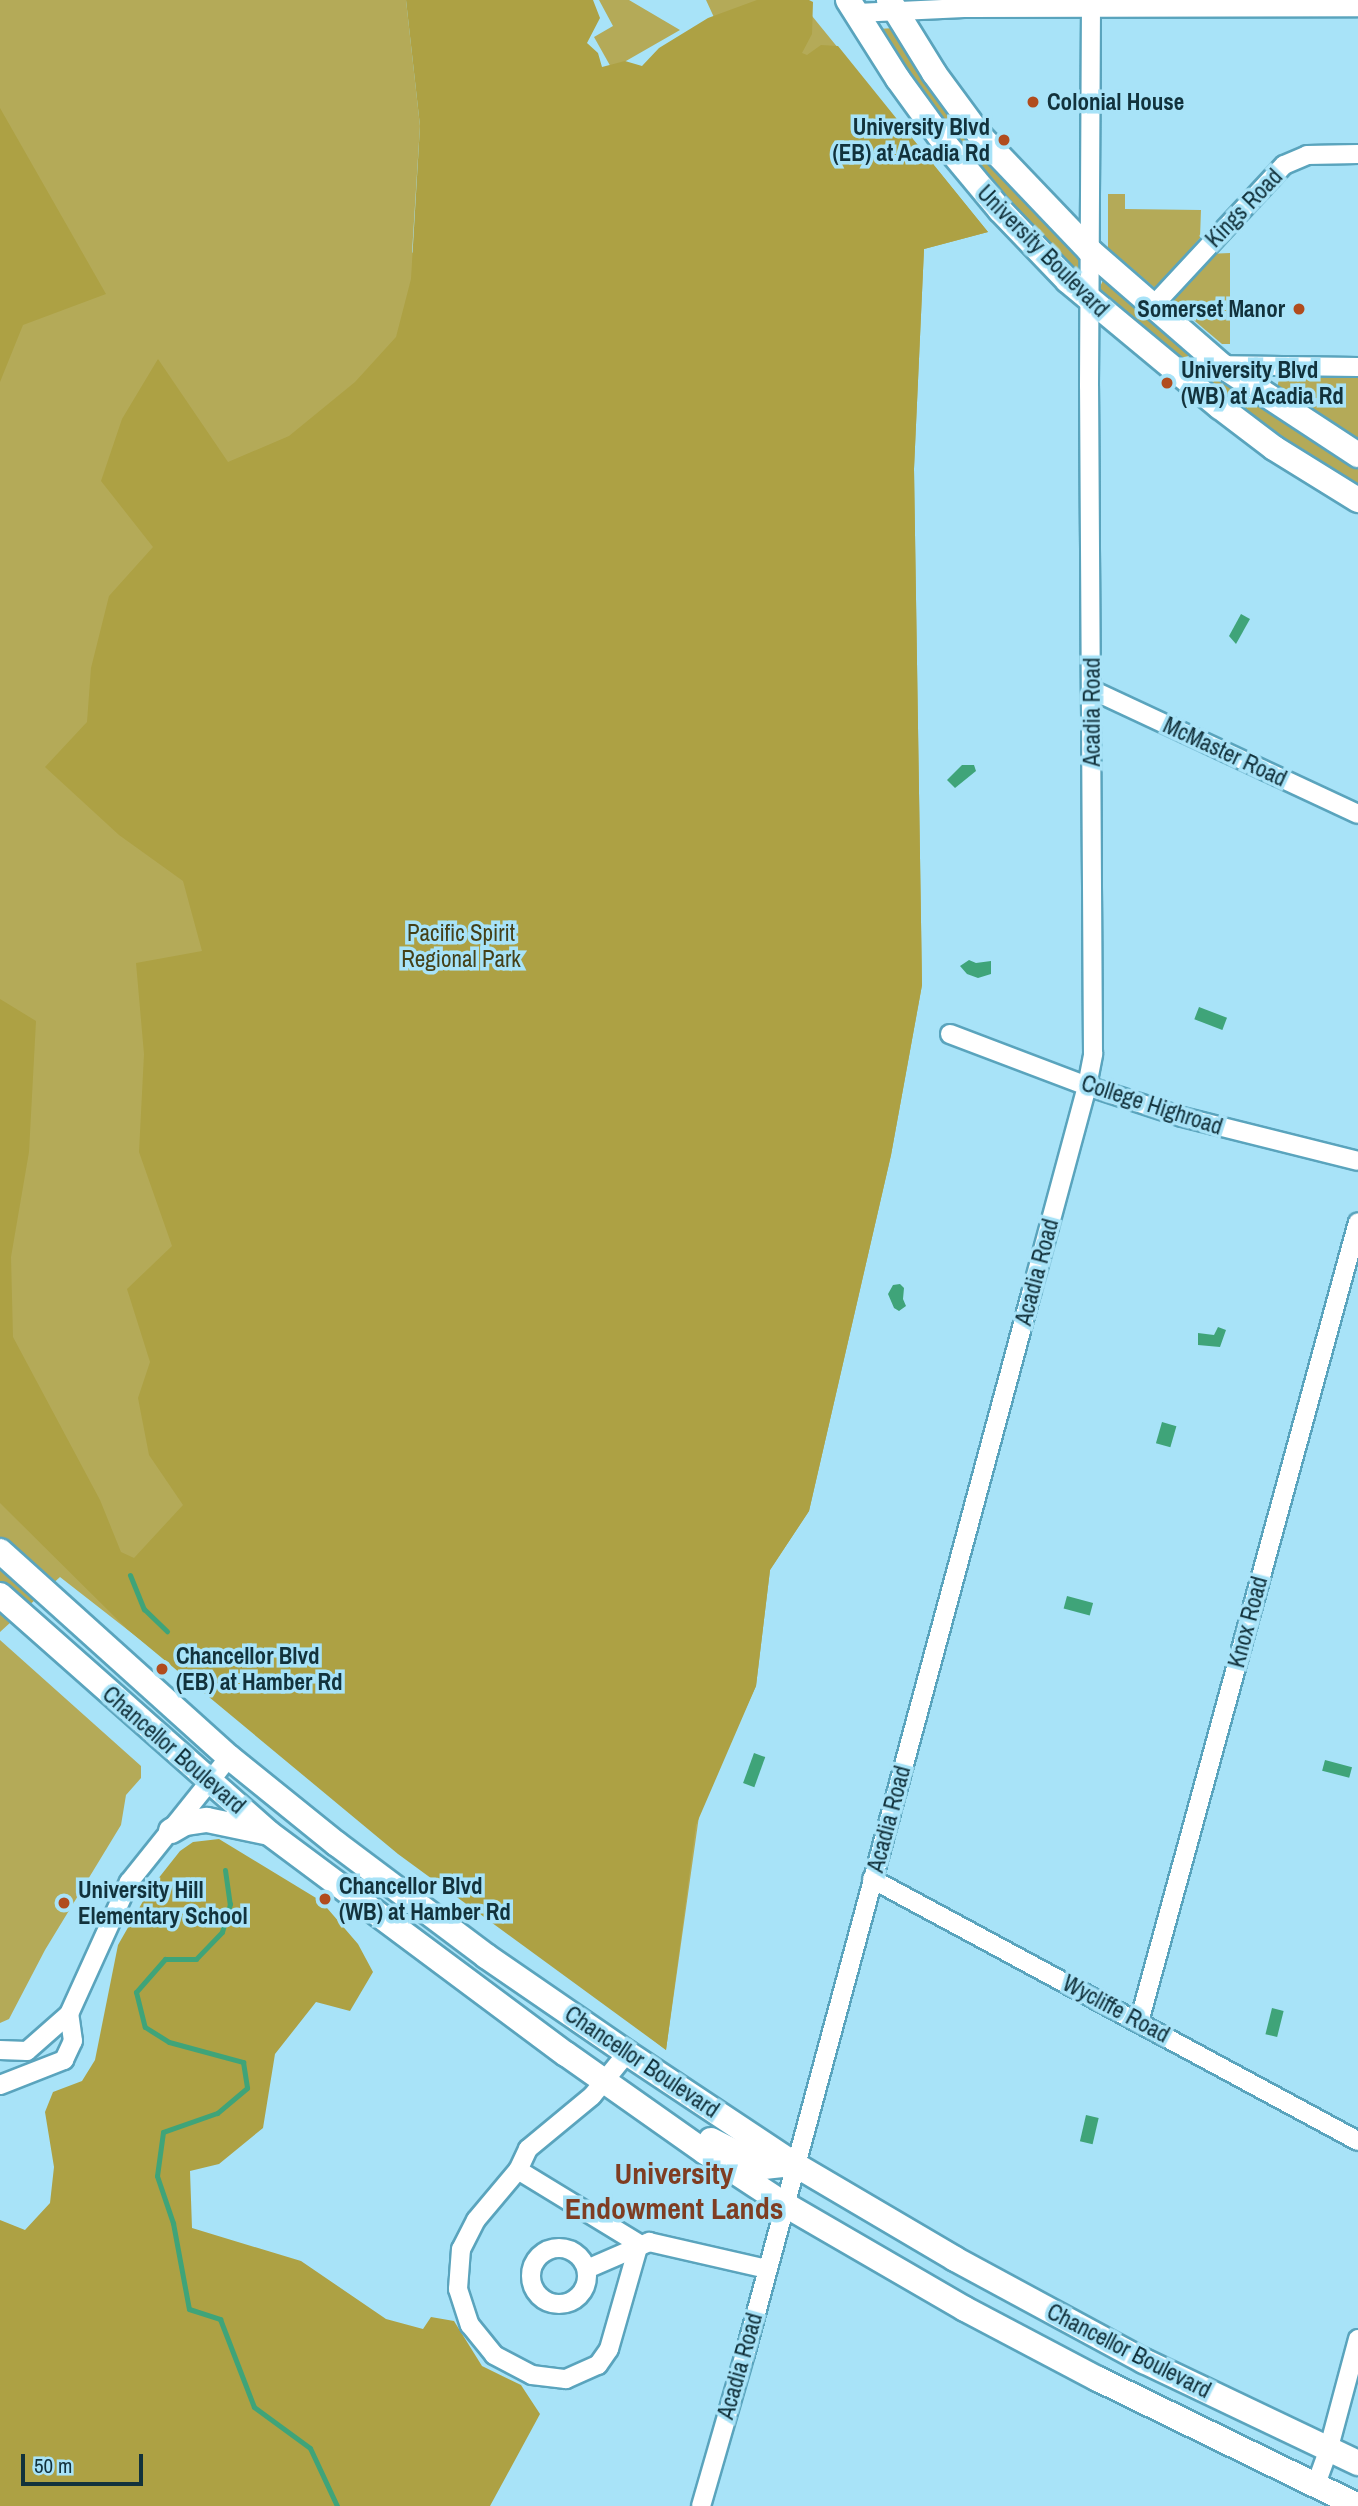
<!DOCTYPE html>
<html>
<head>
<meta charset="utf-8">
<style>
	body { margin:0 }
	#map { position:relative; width:1358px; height:2506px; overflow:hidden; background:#a8e3f8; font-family:"Archivo Narrow",sans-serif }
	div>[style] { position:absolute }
	.green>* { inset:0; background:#b4aa58 }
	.forest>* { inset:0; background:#ada144 }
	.water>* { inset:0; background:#3fa479; transform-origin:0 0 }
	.stream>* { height:5px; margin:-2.5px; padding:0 2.5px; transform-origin:2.5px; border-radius:2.5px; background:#3fa479 }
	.roads { filter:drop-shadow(2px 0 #5aa4bd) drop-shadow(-2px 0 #5aa4bd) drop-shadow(0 2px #5aa4bd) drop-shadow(0 -2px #5aa4bd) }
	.street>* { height:18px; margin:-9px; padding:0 9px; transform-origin:9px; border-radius:9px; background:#fff }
	.street>.ring { margin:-9px; padding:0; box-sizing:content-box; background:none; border:18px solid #fff; border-radius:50% }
	.secondary>* { height:24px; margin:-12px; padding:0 12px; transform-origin:12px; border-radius:12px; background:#fff }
	.dots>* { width:19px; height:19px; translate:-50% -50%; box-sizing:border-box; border:4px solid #a8e3f8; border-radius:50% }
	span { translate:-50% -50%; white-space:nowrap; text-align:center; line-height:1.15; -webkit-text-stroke:7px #a8e3f8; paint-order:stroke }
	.poi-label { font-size:23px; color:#12323c; font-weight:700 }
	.left { translate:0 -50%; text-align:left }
	.right { translate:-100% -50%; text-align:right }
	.street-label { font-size:23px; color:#12323c }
	.park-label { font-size:23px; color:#444018 }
	.district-label { font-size:30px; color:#7f3d22; font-weight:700 }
	.scale { position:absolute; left:21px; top:2454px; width:122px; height:32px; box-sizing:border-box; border:4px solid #12323c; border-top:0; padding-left:9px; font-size:21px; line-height:24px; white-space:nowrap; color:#12323c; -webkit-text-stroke:5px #a8e3f8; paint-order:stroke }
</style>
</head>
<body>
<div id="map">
	<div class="green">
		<i style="clip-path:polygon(0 0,406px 0,420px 126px,412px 253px,603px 89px,718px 26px,706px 0,799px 0,988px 232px,924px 249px,914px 469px,922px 985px,891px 1155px,809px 1511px,770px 1570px,756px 1686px,700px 1809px,666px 2050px,60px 1577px,0 1632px)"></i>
		<i style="clip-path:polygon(599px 0,629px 0,680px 30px,612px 69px,594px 37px,613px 26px)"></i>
		<i style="clip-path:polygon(894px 28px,1080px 252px,1081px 270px,1077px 278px,974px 171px,878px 29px)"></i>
		<i style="clip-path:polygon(1108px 194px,1125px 194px,1125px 209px,1201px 210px,1200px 238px,1156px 289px,1108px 248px)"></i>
		<i style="clip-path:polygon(1230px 253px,1230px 344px,1222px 344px,1170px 300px,1207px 254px)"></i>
		<i style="clip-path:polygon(1104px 278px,1191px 353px,1189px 356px,1179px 358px,1100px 302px,1099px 289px)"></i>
		<i style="clip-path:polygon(1358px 372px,1358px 445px,1277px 390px,1279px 378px,1284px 375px)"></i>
		<i style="clip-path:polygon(1213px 373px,1358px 461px,1358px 491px,1273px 439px,1200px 375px)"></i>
		<i style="clip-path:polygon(0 1640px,141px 1766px,141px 1778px,126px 1795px,121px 1825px,45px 1950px,9px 2019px,0 2023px)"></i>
	</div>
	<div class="forest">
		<i style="clip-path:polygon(406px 0,593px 0,600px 18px,587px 43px,598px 53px,602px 67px,625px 61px,642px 66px,659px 48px,708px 18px,757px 0,809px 0,813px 2px,812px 34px,802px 53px,807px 55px,821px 45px,838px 46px,988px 232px,924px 249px,914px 469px,922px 985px,891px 1155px,809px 1511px,770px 1570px,756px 1686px,696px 1825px,666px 2050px,398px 1854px,127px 1629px,0 1503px,0 999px,36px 1021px,29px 1152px,11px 1257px,13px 1337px,100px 1500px,121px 1552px,134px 1558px,183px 1505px,149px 1455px,138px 1398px,150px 1362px,127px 1289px,172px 1246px,139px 1152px,144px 1054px,136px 963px,202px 951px,183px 881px,119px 835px,45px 767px,87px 722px,91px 668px,109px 596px,153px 547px,101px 481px,122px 419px,158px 359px,228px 462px,289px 436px,355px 382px,396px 337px,411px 279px,420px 126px)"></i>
		<i style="clip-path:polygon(0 108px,106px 294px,23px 325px,0 382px)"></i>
		<i style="clip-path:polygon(219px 1839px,321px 1901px,358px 1944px,373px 1972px,350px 2011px,316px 2002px,275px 2054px,263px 2128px,219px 2164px,190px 2171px,192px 2228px,301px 2261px,386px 2319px,423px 2329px,431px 2317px,454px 2321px,482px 2366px,521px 2385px,540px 2414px,490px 2506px,0 2506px,0 2220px,25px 2230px,50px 2203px,54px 2167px,45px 2112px,53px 2092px,82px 2081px,95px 2060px,118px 1945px,150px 1889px,180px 1851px,193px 1842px)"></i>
	</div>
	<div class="water">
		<i style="clip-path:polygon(1241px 614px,1250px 619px,1236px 644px,1229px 636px)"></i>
		<i style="clip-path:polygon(962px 765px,974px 765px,976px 771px,955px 788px,947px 780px)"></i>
		<i style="clip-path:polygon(969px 960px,976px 963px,991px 961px,991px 974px,978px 978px,967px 974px,960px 966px)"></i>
		<i style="left:1199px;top:1007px;width:30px;height:13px;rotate:21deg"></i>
		<i style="clip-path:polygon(900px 1284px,904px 1288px,903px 1299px,906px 1306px,899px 1311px,894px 1308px,888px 1294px,893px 1285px)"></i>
		<i style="clip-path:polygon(1218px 1327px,1226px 1330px,1220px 1347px,1198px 1345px,1198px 1333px,1214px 1335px)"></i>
		<i style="left:1162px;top:1422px;width:15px;height:22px;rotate:16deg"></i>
		<i style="left:1067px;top:1596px;width:27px;height:13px;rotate:15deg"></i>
		<i style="left:754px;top:1753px;width:12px;height:32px;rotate:20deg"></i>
		<i style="left:1325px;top:1760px;width:28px;height:11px;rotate:15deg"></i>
		<i style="left:1272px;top:2008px;width:12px;height:27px;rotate:14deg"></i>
		<i style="left:1086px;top:2115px;width:13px;height:27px;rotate:13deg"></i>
	</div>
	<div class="stream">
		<i style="left:130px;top:1575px;width:37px;rotate:68deg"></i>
		<i style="left:144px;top:1609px;width:32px;rotate:44deg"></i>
		<i style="left:225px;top:1870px;width:34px;rotate:82deg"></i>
		<i style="left:230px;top:1904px;width:29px;rotate:106deg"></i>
		<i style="left:222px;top:1932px;width:37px;rotate:134deg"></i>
		<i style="left:196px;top:1959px;width:31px;rotate:180deg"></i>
		<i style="left:165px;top:1959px;width:44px;rotate:131.3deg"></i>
		<i style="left:136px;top:1992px;width:36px;rotate:76deg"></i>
		<i style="left:145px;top:2027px;width:28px;rotate:32deg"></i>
		<i style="left:169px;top:2042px;width:77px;rotate:15.1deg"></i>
		<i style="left:243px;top:2062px;width:26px;rotate:81deg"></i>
		<i style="left:247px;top:2088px;width:39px;rotate:140deg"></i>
		<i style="left:217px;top:2113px;width:57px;rotate:160.6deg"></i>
		<i style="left:163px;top:2132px;width:44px;rotate:97.8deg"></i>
		<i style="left:157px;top:2176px;width:50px;rotate:71.2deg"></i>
		<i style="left:173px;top:2223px;width:87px;rotate:79.5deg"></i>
		<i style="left:189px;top:2309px;width:33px;rotate:18deg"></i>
		<i style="left:220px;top:2319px;width:94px;rotate:68.9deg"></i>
		<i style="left:254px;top:2407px;width:69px;rotate:36.2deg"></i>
		<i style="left:310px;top:2448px;width:64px;rotate:65deg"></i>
	</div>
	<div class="roads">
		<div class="street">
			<i style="left:857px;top:13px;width:107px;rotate:-2.7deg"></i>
			<i style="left:964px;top:8px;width:394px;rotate:-0.1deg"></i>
			<i style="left:1152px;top:307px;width:194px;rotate:-47.1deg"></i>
			<i style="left:1284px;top:165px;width:25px;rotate:-23deg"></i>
			<i style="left:1307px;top:155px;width:51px;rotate:-1.1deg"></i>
			<i style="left:1175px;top:373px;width:33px;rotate:-14deg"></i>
			<i style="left:1207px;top:365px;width:151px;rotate:0.8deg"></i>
			<i style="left:1092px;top:690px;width:293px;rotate:25deg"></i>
			<i style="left:950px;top:1034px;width:147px;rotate:20.8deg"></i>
			<i style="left:1087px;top:1086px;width:100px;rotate:18.1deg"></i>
			<i style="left:1182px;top:1117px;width:181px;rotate:14deg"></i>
			<i style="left:872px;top:1879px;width:552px;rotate:28.33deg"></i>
			<i style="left:1139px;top:2022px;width:829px;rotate:-74.69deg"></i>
			<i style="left:0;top:2050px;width:27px;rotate:2deg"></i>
			<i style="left:27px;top:2051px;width:56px;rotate:-41.4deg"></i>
			<i style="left:69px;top:2014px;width:145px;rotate:-65.6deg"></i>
			<i style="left:129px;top:1882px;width:160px;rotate:-51.3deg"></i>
			<i style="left:627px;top:2053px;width:55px;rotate:129.1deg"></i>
			<i style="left:592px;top:2096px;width:83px;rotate:140.4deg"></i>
			<i style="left:528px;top:2149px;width:23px;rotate:115deg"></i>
			<i style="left:518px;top:2170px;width:65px;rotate:130deg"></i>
			<i style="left:476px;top:2220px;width:33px;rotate:117deg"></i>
			<i style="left:461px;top:2249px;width:40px;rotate:94.3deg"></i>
			<i style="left:458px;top:2289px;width:38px;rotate:72deg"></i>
			<i style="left:470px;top:2325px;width:38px;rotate:51deg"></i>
			<i style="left:494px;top:2355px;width:43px;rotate:27.8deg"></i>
			<i style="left:532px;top:2375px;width:34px;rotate:7deg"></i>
			<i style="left:566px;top:2379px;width:35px;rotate:-24deg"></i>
			<i style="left:598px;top:2365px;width:19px;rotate:-55deg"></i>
			<i style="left:609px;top:2349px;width:109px;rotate:-74.1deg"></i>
			<i style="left:0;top:2085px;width:69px;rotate:-21.3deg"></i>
			<i style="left:64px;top:2060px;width:21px;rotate:-65deg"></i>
			<i style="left:73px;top:2041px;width:27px;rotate:-98deg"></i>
			<i style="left:518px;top:2170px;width:142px;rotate:31.4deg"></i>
			<i class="ring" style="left:531px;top:2248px;width:38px;height:38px"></i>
			<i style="left:587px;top:2269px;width:68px;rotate:-23.5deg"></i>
			<i style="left:649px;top:2242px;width:121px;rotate:12.9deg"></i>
			<i style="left:1315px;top:2487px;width:38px;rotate:-70deg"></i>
			<i style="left:1328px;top:2451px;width:116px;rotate:-75deg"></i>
			<i style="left:701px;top:2506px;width:158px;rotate:-73.9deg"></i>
			<i style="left:745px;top:2354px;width:1098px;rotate:-74.9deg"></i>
			<i style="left:1031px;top:1294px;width:215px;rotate:-74.9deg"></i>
			<i style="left:1087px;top:1086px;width:33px;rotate:-79deg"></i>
			<i style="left:1093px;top:1054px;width:668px;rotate:-90.34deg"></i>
			<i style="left:1089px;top:386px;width:386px;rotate:-89.7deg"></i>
		</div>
		<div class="secondary">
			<i style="left:848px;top:0;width:93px;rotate:57.7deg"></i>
			<i style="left:898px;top:79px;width:82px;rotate:54deg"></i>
			<i style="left:946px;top:145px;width:85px;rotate:50.3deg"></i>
			<i style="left:1000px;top:210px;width:98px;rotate:46.2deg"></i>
			<i style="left:1068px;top:281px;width:197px;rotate:39.7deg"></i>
			<i style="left:1220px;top:407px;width:68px;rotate:37.2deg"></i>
			<i style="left:1274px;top:448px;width:99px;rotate:31.8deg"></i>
			<i style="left:889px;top:0;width:86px;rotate:58.3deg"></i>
			<i style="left:934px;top:73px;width:79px;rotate:53.7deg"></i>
			<i style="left:981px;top:137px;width:158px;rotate:46.3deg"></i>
			<i style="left:1090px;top:251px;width:174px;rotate:41deg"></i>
			<i style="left:1221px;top:365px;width:164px;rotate:33.3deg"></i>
			<i style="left:0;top:1551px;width:308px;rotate:42deg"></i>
			<i style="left:229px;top:1757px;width:139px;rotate:38.9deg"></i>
			<i style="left:337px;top:1844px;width:186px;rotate:36.9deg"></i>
			<i style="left:486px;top:1956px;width:171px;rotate:34.5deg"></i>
			<i style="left:627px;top:2053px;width:201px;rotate:33.6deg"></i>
			<i style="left:794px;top:2164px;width:187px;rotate:30.5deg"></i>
			<i style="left:955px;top:2259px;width:215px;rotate:28.4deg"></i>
			<i style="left:1144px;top:2361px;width:237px;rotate:25.5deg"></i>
			<i style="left:0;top:1595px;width:359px;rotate:41.5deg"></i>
			<i style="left:269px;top:1833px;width:370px;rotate:36.7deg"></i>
			<i style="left:566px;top:2054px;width:170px;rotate:35.2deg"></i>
			<i style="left:705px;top:2152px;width:95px;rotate:33.4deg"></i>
			<i style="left:784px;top:2204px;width:209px;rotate:30.1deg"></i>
			<i style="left:965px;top:2309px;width:150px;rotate:27.8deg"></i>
			<i style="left:1098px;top:2379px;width:289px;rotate:26deg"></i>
			<i style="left:171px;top:1831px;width:16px;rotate:-30deg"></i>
			<i style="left:185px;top:1823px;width:22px;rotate:-8deg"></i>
			<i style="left:207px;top:1820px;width:59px;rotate:11.7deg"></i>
			<i style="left:711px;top:2140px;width:59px;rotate:27deg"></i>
			<i style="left:764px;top:2167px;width:30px;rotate:-6deg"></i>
		</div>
	</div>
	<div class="dots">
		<i style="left:1033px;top:102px;background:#b14c1e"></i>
		<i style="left:1004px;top:140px;background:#b14c1e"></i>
		<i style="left:1299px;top:309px;background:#b14c1e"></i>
		<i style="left:1167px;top:383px;background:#b14c1e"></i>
		<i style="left:162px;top:1669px;background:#b14c1e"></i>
		<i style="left:325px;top:1899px;background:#b14c1e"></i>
		<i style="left:64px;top:1903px;background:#b14c1e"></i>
	</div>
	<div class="poi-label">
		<span class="left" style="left:1047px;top:102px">Colonial House</span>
		<span class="right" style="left:990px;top:140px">University Blvd<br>(EB) at Acadia Rd</span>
		<span class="right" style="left:1285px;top:309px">Somerset Manor</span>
		<span class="left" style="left:1181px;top:383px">University Blvd<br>(WB) at Acadia Rd</span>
		<span class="left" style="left:176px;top:1669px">Chancellor Blvd<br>(EB) at Hamber Rd</span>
		<span class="left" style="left:339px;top:1899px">Chancellor Blvd<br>(WB) at Hamber Rd</span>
		<span class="left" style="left:78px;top:1903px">University Hill<br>Elementary School</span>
	</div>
	<div class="street-label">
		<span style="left:1244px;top:208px;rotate:-46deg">Kings Road</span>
		<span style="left:1043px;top:251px;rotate:45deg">University Boulevard</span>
		<span style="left:1092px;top:712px;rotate:-90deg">Acadia Road</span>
		<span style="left:1225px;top:752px;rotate:25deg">McMaster Road</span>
		<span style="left:1152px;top:1105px;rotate:18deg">College Highroad</span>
		<span style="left:1037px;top:1272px;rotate:-75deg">Acadia Road</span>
		<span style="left:1248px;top:1622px;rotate:-75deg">Knox Road</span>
		<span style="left:174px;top:1750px;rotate:41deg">Chancellor Boulevard</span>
		<span style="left:889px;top:1819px;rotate:-75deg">Acadia Road</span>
		<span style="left:1116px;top:2009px;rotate:28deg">Wycliffe Road</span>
		<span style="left:642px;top:2062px;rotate:34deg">Chancellor Boulevard</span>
		<span style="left:1129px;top:2351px;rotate:27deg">Chancellor Boulevard</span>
		<span style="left:740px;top:2366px;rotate:-74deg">Acadia Road</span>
	</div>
	<div class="park-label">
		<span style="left:461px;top:946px">Pacific Spirit<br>Regional Park</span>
	</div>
	<div class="district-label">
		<span style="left:674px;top:2190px">University<br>Endowment Lands</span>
	</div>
	<div class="scale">50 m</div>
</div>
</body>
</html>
